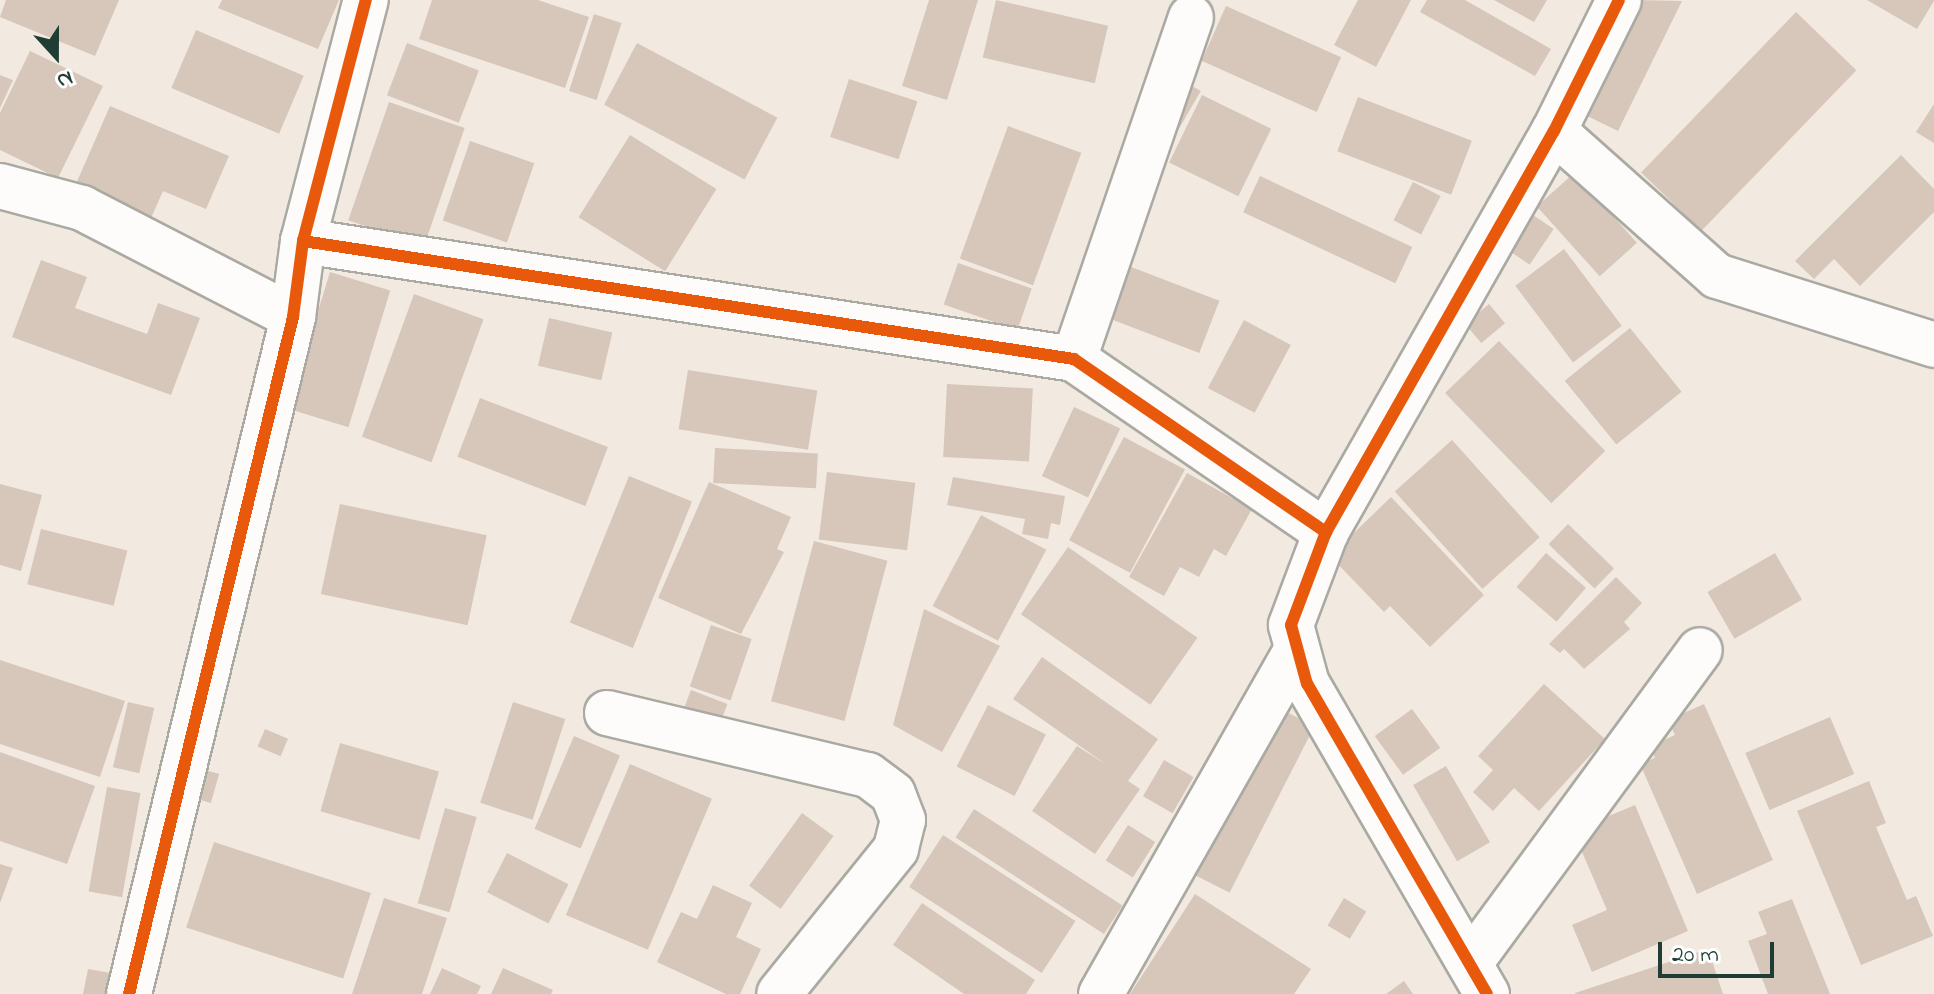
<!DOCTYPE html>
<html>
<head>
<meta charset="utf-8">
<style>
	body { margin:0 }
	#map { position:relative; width:1934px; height:994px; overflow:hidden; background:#f2eae1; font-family:"Indie Flower",sans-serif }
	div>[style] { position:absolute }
	.building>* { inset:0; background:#d7c6ba; transform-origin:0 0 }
	.roads { filter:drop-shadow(2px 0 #aaaaa3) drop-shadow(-2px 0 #aaaaa3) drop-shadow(0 2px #aaaaa3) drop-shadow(0 -2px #aaaaa3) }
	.minor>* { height:44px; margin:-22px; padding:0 22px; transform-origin:22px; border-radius:22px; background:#fdfcfa }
	.cycleway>* { height:12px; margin:-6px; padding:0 6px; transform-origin:6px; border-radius:6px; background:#e8590c }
	span { translate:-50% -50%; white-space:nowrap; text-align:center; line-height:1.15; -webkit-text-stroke:6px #fff; paint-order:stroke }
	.north { position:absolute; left:16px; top:16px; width:80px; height:80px; -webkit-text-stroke:6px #fff; paint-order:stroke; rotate:159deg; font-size:22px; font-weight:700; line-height:32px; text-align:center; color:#1f3d34 }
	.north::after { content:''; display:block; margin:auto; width:28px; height:36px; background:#1f3d34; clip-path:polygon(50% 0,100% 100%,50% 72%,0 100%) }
	.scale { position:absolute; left:1658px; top:942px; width:116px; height:36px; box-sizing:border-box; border:4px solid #1f3d34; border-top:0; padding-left:10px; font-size:24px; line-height:28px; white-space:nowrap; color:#1f3d34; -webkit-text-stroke:6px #fff; paint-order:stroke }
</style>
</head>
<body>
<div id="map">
	<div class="building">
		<i style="clip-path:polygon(6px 0,119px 0,95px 56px,0 17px)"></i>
		<i style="clip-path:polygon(222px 0,339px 0,318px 49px,218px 8px)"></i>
		<i style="clip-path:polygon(432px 0,538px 0,589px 17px,565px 88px,419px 39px)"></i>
		<i style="clip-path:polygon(929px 0,978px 0,947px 100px,902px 86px)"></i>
		<i style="left:996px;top:0;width:115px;height:59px;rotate:13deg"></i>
		<i style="clip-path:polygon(1358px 0,1411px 0,1376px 67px,1334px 45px)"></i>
		<i style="clip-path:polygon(1427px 0,1465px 0,1551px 49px,1535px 76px,1420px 12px)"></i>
		<i style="clip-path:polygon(1494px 0,1547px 0,1534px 22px)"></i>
		<i style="clip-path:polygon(1636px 0,1682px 1px,1618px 131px,1581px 113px)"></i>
		<i style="clip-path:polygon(1867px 0,1934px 0,1934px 1px,1917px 29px)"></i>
		<i style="left:1226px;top:6px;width:126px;height:60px;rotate:24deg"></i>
		<i style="left:1796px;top:12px;width:84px;height:223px;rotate:44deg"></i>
		<i style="left:594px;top:14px;width:29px;height:81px;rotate:18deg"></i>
		<i style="left:196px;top:30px;width:117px;height:63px;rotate:23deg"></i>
		<i style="left:407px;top:43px;width:77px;height:56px;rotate:21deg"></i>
		<i style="left:637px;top:43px;width:159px;height:70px;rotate:28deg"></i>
		<i style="clip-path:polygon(30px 51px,103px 86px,58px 178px,0 150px,0 113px)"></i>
		<i style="clip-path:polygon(0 75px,13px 80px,0 108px)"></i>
		<i style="left:849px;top:79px;width:72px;height:61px;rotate:18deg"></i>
		<i style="left:1180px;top:79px;width:24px;height:52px;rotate:30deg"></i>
		<i style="left:1202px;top:95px;width:77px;height:75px;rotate:26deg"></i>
		<i style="left:1358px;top:97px;width:122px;height:58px;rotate:21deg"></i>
		<i style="left:389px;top:102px;width:80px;height:125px;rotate:19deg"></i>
		<i style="clip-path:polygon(1934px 104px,1934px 143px,1916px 132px)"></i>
		<i style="clip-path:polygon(110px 106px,229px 156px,206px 209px,163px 191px,151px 218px,75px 186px)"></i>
		<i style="left:1008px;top:126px;width:78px;height:141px;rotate:20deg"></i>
		<i style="left:630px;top:135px;width:102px;height:97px;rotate:32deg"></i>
		<i style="left:470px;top:141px;width:68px;height:84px;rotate:19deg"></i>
		<i style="clip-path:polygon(1901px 155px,1934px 189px,1934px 212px,1860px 286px,1834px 259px,1814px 279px,1795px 261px)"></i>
		<i style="left:1574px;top:173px;width:94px;height:50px;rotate:48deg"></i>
		<i style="left:1260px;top:176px;width:168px;height:40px;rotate:25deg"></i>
		<i style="left:1413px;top:182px;width:31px;height:43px;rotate:27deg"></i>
		<i style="left:1533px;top:215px;width:25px;height:43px;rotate:34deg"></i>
		<i style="left:1564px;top:249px;width:96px;height:61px;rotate:53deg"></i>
		<i style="clip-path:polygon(41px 260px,87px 277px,75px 308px,147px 334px,158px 303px,200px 318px,171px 395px,12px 337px)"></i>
		<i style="left:958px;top:263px;width:78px;height:44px;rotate:19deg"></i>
		<i style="left:1126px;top:265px;width:100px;height:56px;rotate:21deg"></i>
		<i style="left:330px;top:272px;width:63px;height:143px;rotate:17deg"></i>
		<i style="left:414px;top:294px;width:74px;height:152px;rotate:20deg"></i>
		<i style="left:1489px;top:304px;width:25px;height:31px;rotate:50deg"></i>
		<i style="left:549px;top:318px;width:65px;height:49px;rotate:13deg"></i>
		<i style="left:1244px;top:320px;width:53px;height:77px;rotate:28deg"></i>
		<i style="left:1630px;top:328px;width:82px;height:84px;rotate:51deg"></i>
		<i style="left:1499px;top:341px;width:153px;height:75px;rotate:46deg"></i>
		<i style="left:688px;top:370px;width:131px;height:60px;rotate:9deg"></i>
		<i style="left:947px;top:384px;width:86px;height:73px;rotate:3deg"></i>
		<i style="left:480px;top:398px;width:137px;height:63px;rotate:21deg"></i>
		<i style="left:1074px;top:407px;width:51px;height:76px;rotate:25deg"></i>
		<i style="left:1124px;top:437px;width:69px;height:117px;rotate:28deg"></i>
		<i style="left:1452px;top:440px;width:131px;height:77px;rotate:48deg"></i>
		<i style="left:715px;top:448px;width:103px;height:35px;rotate:3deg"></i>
		<i style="left:827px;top:472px;width:89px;height:68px;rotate:7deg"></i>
		<i style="clip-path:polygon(1187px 473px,1252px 509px,1226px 556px,1214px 549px,1199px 577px,1180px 567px,1164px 596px,1129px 577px)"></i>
		<i style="left:629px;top:476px;width:68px;height:158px;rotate:22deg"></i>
		<i style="clip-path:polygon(953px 477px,1065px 496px,1060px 525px,1051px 523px,1048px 539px,1022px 534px,1025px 519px,947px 505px)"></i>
		<i style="clip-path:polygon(709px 482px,791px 517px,777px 549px,784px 552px,741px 634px,658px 598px)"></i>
		<i style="clip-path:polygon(0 484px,42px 495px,21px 571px,0 565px)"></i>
		<i style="clip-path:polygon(1391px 497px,1484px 595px,1430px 647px,1390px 606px,1384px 612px,1330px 556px)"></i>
		<i style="left:340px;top:504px;width:150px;height:92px;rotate:12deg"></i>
		<i style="left:981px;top:515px;width:74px;height:103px;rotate:28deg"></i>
		<i style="left:1568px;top:524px;width:64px;height:28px;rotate:44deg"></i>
		<i style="left:41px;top:529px;width:89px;height:57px;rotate:14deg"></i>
		<i style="left:814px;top:541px;width:76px;height:166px;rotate:15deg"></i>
		<i style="left:1068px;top:547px;width:158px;height:82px;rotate:35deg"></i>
		<i style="left:1546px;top:553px;width:53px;height:45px;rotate:41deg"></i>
		<i style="left:1775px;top:553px;width:54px;height:78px;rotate:60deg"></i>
		<i style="clip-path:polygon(1616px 577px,1642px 603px,1624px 622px,1630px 629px,1584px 669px,1564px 649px,1560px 653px,1549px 644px)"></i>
		<i style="clip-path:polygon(924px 609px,1000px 646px,942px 752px,893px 725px)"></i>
		<i style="left:711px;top:625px;width:43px;height:65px;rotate:19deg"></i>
		<i style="clip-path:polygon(1042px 657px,1158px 739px,1128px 781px,1140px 789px,1095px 854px,1032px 811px,1077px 746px,1107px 765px,1013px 699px)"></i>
		<i style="clip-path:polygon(0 660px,125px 701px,100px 777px,0 744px)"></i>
		<i style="clip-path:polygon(1544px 684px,1605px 739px,1539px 811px,1514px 788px,1493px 811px,1473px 792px,1493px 770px,1478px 756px)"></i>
		<i style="left:691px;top:690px;width:39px;height:26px;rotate:21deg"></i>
		<i style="left:128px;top:702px;width:27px;height:67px;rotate:13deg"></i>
		<i style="left:513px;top:702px;width:55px;height:106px;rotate:18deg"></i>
		<i style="left:1269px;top:703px;width:51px;height:187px;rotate:27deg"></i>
		<i style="clip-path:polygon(1704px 704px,1773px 860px,1697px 894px,1640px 764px,1655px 758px,1650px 746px,1675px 735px,1668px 720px)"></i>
		<i style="left:988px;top:705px;width:65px;height:69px;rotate:27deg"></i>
		<i style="left:1412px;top:709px;width:48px;height:46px;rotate:54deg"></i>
		<i style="left:1830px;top:717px;width:62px;height:92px;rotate:67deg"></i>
		<i style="left:265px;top:729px;width:25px;height:19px;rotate:23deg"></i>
		<i style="left:574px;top:736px;width:50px;height:101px;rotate:23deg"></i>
		<i style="left:340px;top:743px;width:103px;height:71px;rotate:16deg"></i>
		<i style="clip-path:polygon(0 752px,95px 786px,67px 864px,0 841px)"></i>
		<i style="left:1164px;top:760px;width:34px;height:42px;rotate:30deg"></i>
		<i style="left:630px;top:764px;width:89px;height:164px;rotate:23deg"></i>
		<i style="left:1446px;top:766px;width:88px;height:38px;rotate:60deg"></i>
		<i style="left:198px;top:768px;width:22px;height:30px;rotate:16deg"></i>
		<i style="clip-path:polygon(1869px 781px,1886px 823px,1876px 827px,1907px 900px,1916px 896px,1933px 936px,1861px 965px,1797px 811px)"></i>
		<i style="left:107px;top:787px;width:34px;height:106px;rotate:10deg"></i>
		<i style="clip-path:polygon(1635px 805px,1688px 931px,1592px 972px,1572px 925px,1607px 910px,1573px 831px)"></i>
		<i style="left:445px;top:808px;width:33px;height:99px;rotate:16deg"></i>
		<i style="left:974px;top:809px;width:177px;height:34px;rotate:33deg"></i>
		<i style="left:802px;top:813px;width:39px;height:90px;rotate:36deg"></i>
		<i style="left:1128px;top:825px;width:32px;height:42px;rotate:32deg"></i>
		<i style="left:943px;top:835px;width:158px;height:62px;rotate:33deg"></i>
		<i style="left:214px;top:842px;width:165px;height:90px;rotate:18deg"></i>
		<i style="left:507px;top:853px;width:69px;height:44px;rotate:27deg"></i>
		<i style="clip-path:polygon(0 864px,13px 868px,0 903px)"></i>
		<i style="clip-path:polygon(713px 885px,752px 903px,736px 937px,761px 949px,740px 994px,726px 994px,657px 962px,681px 912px,697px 919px)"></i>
		<i style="clip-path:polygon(1195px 894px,1311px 969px,1294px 994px,1130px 994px)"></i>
		<i style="clip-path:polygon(384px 898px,447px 918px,422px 994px,352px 994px)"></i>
		<i style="left:1344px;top:898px;width:26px;height:32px;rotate:31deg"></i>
		<i style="clip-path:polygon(1792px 899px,1830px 994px,1768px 994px,1748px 941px,1767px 934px,1758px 912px)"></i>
		<i style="clip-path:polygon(922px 903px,1035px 980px,1026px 994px,964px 994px,893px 945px)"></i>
		<i style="clip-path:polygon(1708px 949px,1723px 994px,1575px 994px,1575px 993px)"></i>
		<i style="clip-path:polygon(442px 968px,481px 986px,477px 994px,430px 994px)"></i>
		<i style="clip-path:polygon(503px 968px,553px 990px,551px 994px,491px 994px)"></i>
		<i style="clip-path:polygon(88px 969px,116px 974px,112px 994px,83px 994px)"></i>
		<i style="clip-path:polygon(1404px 981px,1413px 994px,1386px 994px)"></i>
	</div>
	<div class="roads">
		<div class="minor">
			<i style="left:1554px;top:131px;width:218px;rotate:41.7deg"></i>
			<i style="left:1717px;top:276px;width:228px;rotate:17.6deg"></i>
			<i style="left:0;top:186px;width:85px;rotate:15deg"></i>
			<i style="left:82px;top:208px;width:237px;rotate:27.3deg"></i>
			<i style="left:303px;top:241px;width:780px;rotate:8.7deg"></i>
			<i style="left:1074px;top:359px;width:306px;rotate:34.5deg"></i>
			<i style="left:1074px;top:359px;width:361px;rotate:-71.1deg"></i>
			<i style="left:607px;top:713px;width:268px;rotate:13.4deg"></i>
			<i style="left:868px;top:775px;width:31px;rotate:37deg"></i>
			<i style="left:893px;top:794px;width:28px;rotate:69deg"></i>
			<i style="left:903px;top:820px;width:30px;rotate:104deg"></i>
			<i style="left:896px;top:849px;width:186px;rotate:128.9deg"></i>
			<i style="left:1470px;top:963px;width:388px;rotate:-53.7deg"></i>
			<i style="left:129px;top:994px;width:697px;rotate:-76.38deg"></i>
			<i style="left:293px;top:317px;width:77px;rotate:-82.5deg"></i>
			<i style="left:303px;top:241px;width:249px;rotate:-75.4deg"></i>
			<i style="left:1101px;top:994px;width:392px;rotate:-60.4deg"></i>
			<i style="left:1487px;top:994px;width:358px;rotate:-120.1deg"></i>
			<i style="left:1307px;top:684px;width:61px;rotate:-105.2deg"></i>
			<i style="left:1291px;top:625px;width:99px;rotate:-69.4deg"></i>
			<i style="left:1326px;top:532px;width:461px;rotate:-60.4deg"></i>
			<i style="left:1554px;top:131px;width:146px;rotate:-63.6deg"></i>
		</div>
	</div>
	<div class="cycleway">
		<i style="left:303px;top:241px;width:780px;rotate:8.7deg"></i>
		<i style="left:1074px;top:359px;width:306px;rotate:34.5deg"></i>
		<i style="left:129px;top:994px;width:697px;rotate:-76.38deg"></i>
		<i style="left:293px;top:317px;width:77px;rotate:-82.5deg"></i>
		<i style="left:303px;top:241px;width:249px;rotate:-75.4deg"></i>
		<i style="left:1487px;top:994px;width:358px;rotate:-120.1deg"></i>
		<i style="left:1307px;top:684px;width:61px;rotate:-105.2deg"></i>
		<i style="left:1291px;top:625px;width:99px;rotate:-69.4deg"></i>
		<i style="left:1326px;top:532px;width:461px;rotate:-60.4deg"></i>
		<i style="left:1554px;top:131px;width:146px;rotate:-63.6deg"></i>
	</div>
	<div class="north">N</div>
	<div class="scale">20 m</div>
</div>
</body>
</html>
